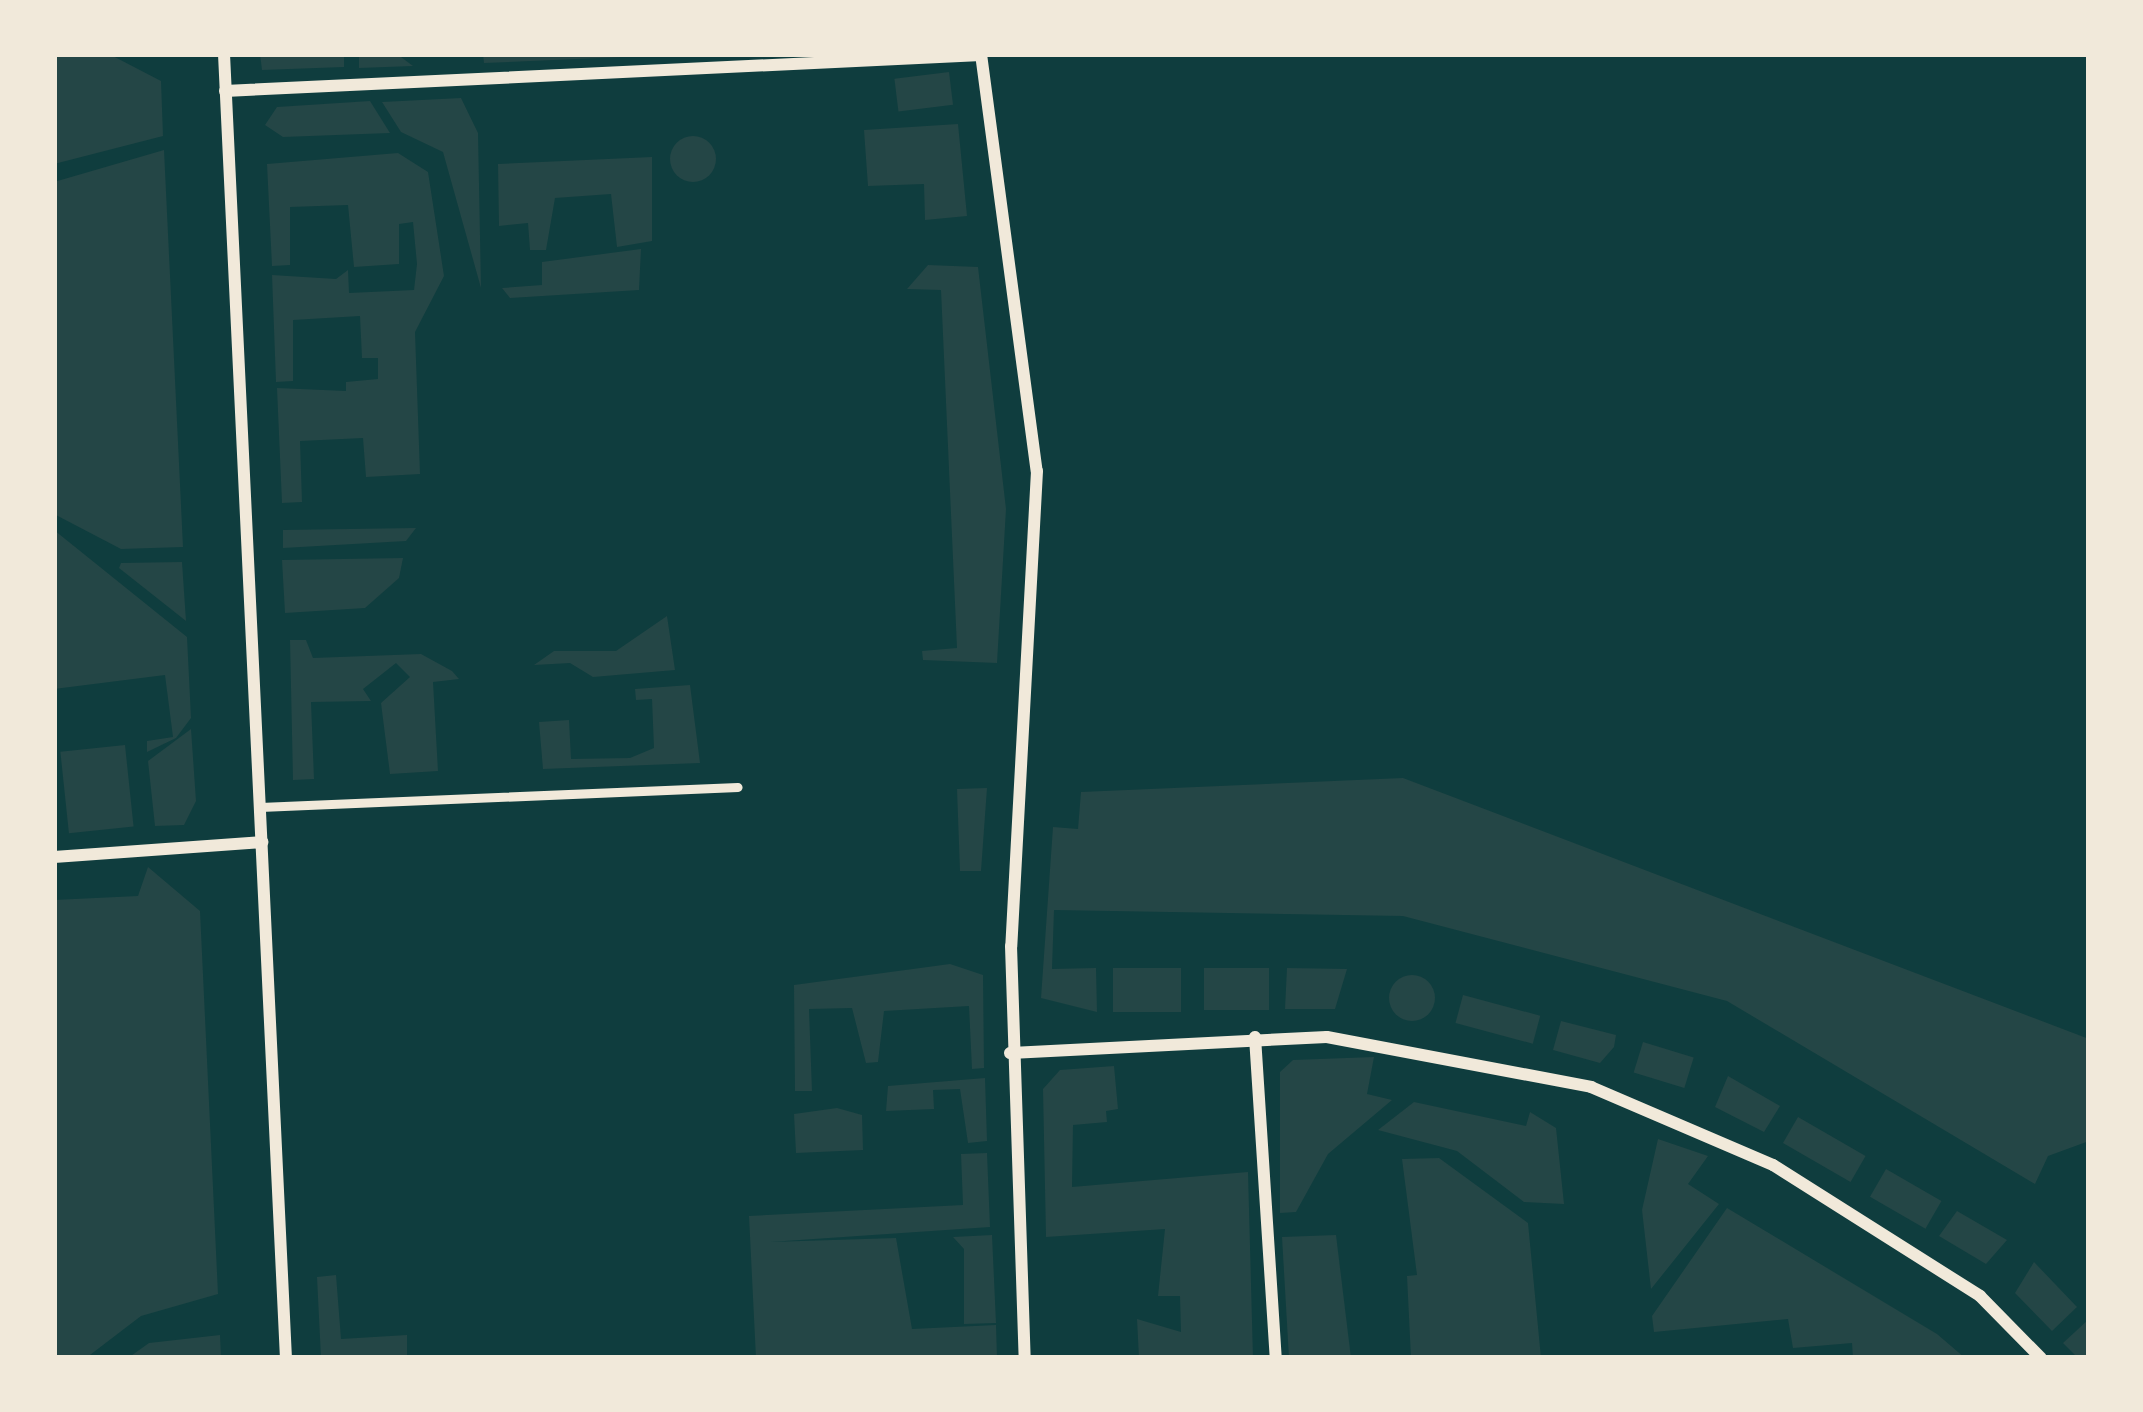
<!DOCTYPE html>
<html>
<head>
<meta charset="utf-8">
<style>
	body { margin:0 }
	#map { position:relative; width:2143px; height:1412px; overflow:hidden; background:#0f3d3e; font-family:"Public Sans",sans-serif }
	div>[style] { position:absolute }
	.green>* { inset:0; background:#244646; transform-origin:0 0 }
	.round { border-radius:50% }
	.service>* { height:9px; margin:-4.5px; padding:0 4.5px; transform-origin:4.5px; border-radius:4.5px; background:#f1e9da }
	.minor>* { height:12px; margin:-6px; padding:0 6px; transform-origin:6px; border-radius:6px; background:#f1e9da }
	span { translate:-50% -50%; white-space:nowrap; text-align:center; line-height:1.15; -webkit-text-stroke:12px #f1e9da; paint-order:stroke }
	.frame { position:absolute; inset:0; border:57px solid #f1e9da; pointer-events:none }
</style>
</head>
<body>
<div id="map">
	<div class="green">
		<i style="clip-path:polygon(54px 54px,109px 54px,161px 81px,163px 136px,54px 164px)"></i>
		<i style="clip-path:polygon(260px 54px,344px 54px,344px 67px,262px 70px)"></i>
		<i style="clip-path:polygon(359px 54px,397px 54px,413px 66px,359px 68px)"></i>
		<i style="clip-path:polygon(483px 54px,622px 54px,623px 57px,484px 63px)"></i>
		<i style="left:949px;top:72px;width:33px;height:55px;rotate:83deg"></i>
		<i style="clip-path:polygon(461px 98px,478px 133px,481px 288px,443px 152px,401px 132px,382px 102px)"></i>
		<i style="clip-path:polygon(370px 101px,390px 133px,283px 137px,265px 125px,277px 107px)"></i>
		<i style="clip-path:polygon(958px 124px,967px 216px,925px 220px,924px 184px,868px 186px,864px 130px)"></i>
		<i class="round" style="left:670px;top:136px;width:46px;height:46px"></i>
		<i style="clip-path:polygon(164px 150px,183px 547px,121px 549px,54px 514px,54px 182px)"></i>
		<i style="clip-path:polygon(398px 153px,428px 172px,444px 276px,415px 332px,420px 474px,366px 477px,363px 438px,300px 441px,302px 502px,282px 503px,277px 388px,346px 391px,346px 382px,378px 379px,378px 358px,362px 358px,360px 316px,293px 320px,293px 381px,276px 382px,272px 275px,336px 279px,348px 270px,349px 293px,414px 290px,417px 264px,413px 222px,399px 224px,399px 264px,354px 267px,348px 205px,290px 207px,290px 265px,272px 266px,267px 164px)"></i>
		<i style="clip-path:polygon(652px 157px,652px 241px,617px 247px,611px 194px,555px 198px,546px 250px,530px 250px,528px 223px,499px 226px,498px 164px)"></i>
		<i style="clip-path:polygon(641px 249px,639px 290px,510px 298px,502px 288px,542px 285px,542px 262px)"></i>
		<i style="clip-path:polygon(928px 265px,978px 267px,1006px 509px,997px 663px,923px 660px,922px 651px,957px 648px,941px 290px,907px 289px)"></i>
		<i style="clip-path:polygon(416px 528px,406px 541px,283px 548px,283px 530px)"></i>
		<i style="clip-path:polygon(54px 530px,187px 637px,191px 718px,176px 738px,147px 752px,147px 741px,173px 737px,165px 675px,54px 689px)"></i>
		<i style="clip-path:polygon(403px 558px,399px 578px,365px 608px,285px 613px,282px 560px)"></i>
		<i style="clip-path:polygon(182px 562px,186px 621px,119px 568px,121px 563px)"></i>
		<i style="clip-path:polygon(667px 616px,675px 670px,593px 677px,570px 663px,534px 665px,554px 651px,616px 651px)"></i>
		<i style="clip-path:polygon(290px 640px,306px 640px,313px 658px,421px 654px,452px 671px,459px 679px,433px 682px,438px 771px,390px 774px,381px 703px,410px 677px,396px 663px,363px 689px,371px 701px,311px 702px,314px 779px,293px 780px)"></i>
		<i style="clip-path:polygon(690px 685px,700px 763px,543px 769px,539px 722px,569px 720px,571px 759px,630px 758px,654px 748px,652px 699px,636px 700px,635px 689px)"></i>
		<i style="clip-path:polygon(191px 729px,196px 801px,184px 825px,155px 826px,148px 761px)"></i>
		<i style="left:125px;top:745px;width:82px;height:65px;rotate:84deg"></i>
		<i style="clip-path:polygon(1403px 778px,2089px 1039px,2089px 1141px,2048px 1156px,2035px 1184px,1727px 1001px,1403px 916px,1054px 910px,1052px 969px,1096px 968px,1097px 1012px,1041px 998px,1053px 827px,1078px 829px,1081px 792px)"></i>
		<i style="clip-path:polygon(987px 788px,981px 871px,960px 871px,957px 789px)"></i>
		<i style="clip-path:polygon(148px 867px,200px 911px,218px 1294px,141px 1316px,86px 1358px,54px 1358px,54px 900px,138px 896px)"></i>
		<i style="clip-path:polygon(950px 964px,983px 975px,984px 1068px,972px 1069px,969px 1006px,884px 1011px,878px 1062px,866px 1063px,852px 1008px,809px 1009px,812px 1091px,795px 1091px,794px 985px)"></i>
		<i style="left:1113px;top:968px;width:68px;height:44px"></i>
		<i style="left:1204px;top:968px;width:65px;height:42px"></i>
		<i style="clip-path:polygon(1287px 968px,1347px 969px,1335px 1009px,1285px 1009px)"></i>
		<i class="round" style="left:1389px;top:975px;width:46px;height:46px"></i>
		<i style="left:1463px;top:995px;width:80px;height:29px;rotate:15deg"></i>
		<i style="clip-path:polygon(1561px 1021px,1616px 1035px,1614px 1047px,1600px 1063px,1553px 1050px)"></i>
		<i style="left:1643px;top:1042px;width:53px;height:32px;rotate:17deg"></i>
		<i style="clip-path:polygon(1374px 1057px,1367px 1094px,1392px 1100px,1328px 1154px,1296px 1212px,1280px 1213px,1280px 1072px,1293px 1060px)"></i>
		<i style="clip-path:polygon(1114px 1066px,1118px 1109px,1106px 1111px,1107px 1122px,1073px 1125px,1072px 1187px,1248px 1172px,1253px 1358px,1139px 1358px,1137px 1319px,1181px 1332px,1180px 1296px,1158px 1296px,1165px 1229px,1046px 1237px,1043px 1089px,1060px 1070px)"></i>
		<i style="clip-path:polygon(1728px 1076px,1780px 1106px,1764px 1132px,1715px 1107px)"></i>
		<i style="clip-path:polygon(985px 1078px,987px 1141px,968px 1143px,960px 1089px,933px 1090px,934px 1109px,886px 1111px,888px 1086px)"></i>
		<i style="clip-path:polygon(1414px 1102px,1526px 1126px,1530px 1112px,1556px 1128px,1564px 1204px,1524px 1202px,1457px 1151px,1378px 1130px)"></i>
		<i style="clip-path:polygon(837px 1108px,862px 1115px,863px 1150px,796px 1153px,794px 1114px)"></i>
		<i style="left:1798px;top:1117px;width:78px;height:30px;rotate:30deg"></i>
		<i style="clip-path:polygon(1658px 1139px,1708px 1156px,1688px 1184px,1719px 1204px,1651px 1289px,1642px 1210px)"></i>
		<i style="clip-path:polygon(987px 1153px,990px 1227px,770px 1242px,896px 1238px,912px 1329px,996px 1325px,997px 1358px,756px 1358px,749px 1216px,963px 1205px,961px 1154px)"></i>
		<i style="clip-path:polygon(1439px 1158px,1528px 1223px,1541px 1358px,1411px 1358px,1407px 1276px,1417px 1275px,1402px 1159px)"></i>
		<i style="left:1886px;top:1169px;width:64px;height:32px;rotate:30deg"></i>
		<i style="clip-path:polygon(1727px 1208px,1937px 1334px,1965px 1358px,1853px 1358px,1852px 1343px,1793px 1348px,1788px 1319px,1654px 1332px,1652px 1316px)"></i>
		<i style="clip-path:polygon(1957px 1211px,2007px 1240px,1986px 1264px,1939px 1236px)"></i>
		<i style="clip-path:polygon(992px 1235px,996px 1323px,964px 1324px,964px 1249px,953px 1237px)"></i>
		<i style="clip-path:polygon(1336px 1235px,1351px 1358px,1289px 1358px,1282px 1237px)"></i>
		<i style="clip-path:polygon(2034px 1262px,2077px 1307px,2052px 1331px,2015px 1293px)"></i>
		<i style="clip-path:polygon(336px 1275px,341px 1339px,407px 1335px,407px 1356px,321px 1358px,317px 1277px)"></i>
		<i style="clip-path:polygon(2089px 1319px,2089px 1358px,2078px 1358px,2063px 1343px)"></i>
		<i style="clip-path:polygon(220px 1335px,221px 1358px,128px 1358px,149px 1343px)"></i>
	</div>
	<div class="service">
		<i style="left:260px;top:807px;width:478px;rotate:-2.4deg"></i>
	</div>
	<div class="minor">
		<i style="left:224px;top:54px;width:1305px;rotate:87.28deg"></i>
		<i style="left:981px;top:54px;width:421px;rotate:82.4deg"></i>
		<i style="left:1037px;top:471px;width:476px;rotate:93.1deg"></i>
		<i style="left:1011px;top:946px;width:412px;rotate:88.1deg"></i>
		<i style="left:225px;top:91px;width:757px;rotate:-2.73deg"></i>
		<i style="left:54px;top:857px;width:209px;rotate:-4.1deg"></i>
		<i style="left:1255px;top:1037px;width:322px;rotate:86.3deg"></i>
		<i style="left:1010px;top:1053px;width:317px;rotate:-2.9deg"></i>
		<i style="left:1327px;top:1037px;width:269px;rotate:10.7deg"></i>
		<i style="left:1591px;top:1087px;width:198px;rotate:23.2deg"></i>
		<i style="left:1773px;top:1165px;width:245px;rotate:32.3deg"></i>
		<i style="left:1980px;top:1296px;width:87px;rotate:45.5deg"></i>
	</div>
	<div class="frame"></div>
</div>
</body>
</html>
